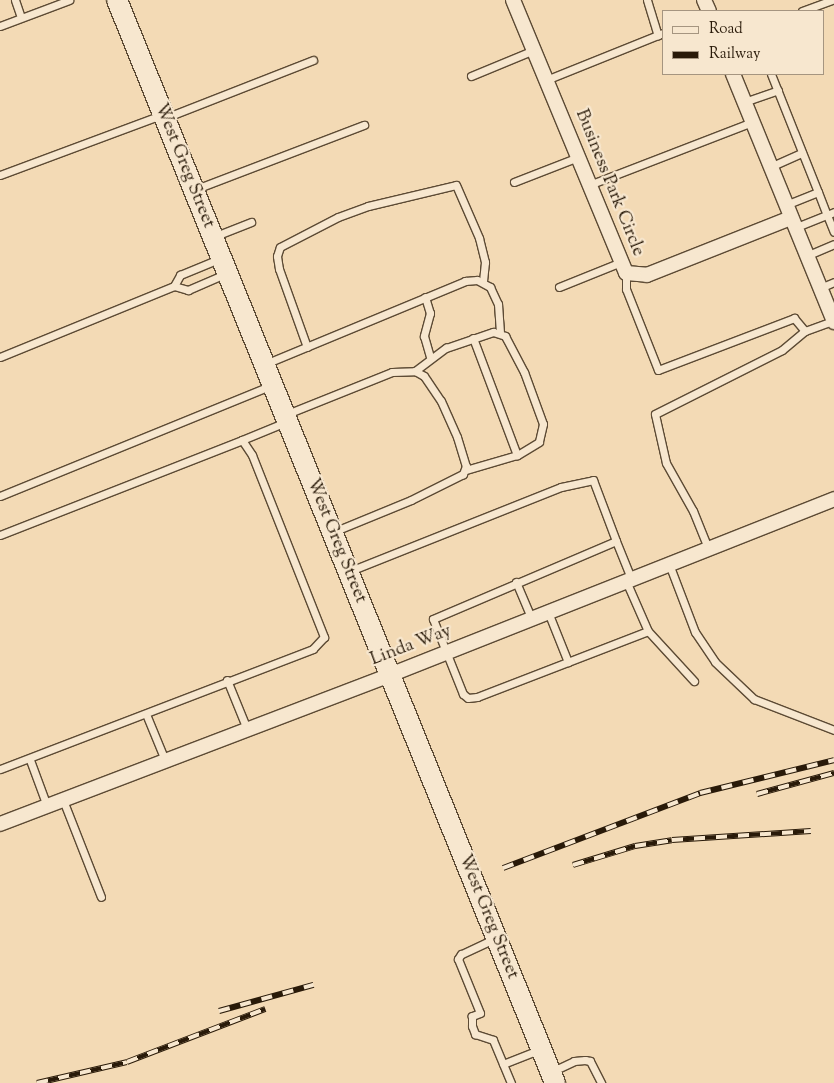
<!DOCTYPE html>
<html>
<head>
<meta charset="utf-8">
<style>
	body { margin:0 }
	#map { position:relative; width:834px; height:1083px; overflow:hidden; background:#f3dab5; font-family:"Sorts Mill Goudy",serif }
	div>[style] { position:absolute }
	.roads { filter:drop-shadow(1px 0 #5c4a34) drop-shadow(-1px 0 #5c4a34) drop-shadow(0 1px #5c4a34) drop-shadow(0 -1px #5c4a34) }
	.service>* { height:7px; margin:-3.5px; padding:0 3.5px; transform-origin:3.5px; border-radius:3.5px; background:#f7e7cf }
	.minor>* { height:14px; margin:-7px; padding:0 7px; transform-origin:7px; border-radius:7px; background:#f7e7cf }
	.secondary>* { height:20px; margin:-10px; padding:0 10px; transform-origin:10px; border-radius:10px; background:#f7e7cf }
	.rail>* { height:5.5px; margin-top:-2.75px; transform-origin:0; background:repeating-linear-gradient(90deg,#f7e7cf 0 11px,#291a09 0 22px); box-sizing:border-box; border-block:1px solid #291a09 }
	span { translate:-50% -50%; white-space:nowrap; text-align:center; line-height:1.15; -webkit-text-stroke:4.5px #f7e7cf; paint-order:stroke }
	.street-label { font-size:18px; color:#291a09 }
	.legend { position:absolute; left:662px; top:10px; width:162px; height:65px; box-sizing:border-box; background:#f7e7cf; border:1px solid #a59580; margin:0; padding:6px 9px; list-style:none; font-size:15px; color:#291a09 }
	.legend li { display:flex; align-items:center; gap:10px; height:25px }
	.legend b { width:25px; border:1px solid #a59580 }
</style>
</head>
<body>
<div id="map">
	<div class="roads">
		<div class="service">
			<i style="left:15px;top:0;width:18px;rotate:71deg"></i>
			<i style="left:647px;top:0;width:37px;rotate:73deg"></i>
			<i style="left:802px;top:11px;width:32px;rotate:-20deg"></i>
			<i style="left:0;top:26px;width:74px;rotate:-20.6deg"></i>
			<i style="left:771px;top:74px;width:127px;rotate:68.3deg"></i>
			<i style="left:818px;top:192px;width:35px;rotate:158deg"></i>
			<i style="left:471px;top:76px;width:68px;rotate:-22.4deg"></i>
			<i style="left:546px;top:80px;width:126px;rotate:-21.9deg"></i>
			<i style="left:744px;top:102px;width:36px;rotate:-19deg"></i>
			<i style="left:165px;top:118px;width:159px;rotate:-21.4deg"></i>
			<i style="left:770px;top:167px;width:35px;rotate:-24deg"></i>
			<i style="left:0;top:175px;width:172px;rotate:-20.4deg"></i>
			<i style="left:514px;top:182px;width:69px;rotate:-21.3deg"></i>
			<i style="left:589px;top:185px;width:175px;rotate:-21.1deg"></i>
			<i style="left:196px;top:189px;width:180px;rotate:-20.9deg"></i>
			<i style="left:818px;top:192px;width:25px;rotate:69deg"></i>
			<i style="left:827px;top:215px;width:8px;rotate:-23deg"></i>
			<i style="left:794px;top:228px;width:35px;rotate:-22deg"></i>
			<i style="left:827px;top:215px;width:18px;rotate:68deg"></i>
			<i style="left:213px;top:237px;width:41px;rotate:-21.5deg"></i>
			<i style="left:806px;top:256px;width:30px;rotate:-23deg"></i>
			<i style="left:626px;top:273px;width:16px;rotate:90deg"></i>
			<i style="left:626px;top:289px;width:87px;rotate:68.4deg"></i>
			<i style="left:658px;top:370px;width:146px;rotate:-20.9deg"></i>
			<i style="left:794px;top:318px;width:17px;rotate:50deg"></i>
			<i style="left:174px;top:286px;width:13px;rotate:-61deg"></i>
			<i style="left:180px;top:275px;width:42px;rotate:-22.3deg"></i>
			<i style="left:559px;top:287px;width:67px;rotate:-22deg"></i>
			<i style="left:820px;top:288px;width:15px;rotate:-23deg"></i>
			<i style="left:425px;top:297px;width:17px;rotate:73deg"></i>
			<i style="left:430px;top:313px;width:24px;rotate:105deg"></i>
			<i style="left:424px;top:336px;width:22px;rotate:74deg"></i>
			<i style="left:473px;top:338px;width:125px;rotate:69.4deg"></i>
			<i style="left:307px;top:347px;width:83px;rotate:-109.7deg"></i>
			<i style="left:279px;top:269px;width:13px;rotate:-99deg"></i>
			<i style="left:277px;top:256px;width:9px;rotate:-72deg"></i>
			<i style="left:280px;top:247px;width:65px;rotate:-27.3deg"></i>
			<i style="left:338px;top:217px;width:32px;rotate:-20deg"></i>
			<i style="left:368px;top:206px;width:90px;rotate:-13.4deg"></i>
			<i style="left:456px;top:185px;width:58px;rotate:66.5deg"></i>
			<i style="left:479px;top:238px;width:25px;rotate:76deg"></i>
			<i style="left:485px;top:262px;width:20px;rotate:96deg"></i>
			<i style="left:0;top:357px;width:188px;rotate:-22.2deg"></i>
			<i style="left:174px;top:286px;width:15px;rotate:16deg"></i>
			<i style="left:188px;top:290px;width:40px;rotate:-23.4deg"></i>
			<i style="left:265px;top:364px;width:217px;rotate:-22.5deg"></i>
			<i style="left:465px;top:281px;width:12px;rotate:-5deg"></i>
			<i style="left:477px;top:280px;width:15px;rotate:28deg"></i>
			<i style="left:490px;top:287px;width:19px;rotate:65deg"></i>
			<i style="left:498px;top:304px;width:28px;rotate:86deg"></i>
			<i style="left:415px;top:371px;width:39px;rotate:-37deg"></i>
			<i style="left:446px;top:348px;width:50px;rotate:-18.8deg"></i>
			<i style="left:493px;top:332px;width:13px;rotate:18deg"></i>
			<i style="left:505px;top:336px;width:41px;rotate:62.2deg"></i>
			<i style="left:524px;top:372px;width:55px;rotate:69.9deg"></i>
			<i style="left:543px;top:424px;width:18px;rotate:103deg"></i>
			<i style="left:539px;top:442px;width:26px;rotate:149deg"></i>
			<i style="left:517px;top:455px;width:53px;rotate:163.6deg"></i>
			<i style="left:287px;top:414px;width:113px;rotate:-21.8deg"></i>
			<i style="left:392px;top:372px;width:23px;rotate:-2deg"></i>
			<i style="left:415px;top:371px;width:10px;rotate:29deg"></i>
			<i style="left:424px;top:376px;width:30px;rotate:56deg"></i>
			<i style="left:441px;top:401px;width:39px;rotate:66deg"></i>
			<i style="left:457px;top:437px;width:30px;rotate:73deg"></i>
			<i style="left:466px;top:466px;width:9px;rotate:111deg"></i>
			<i style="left:463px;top:474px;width:58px;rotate:153.4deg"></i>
			<i style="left:411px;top:500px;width:84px;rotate:157.7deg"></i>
			<i style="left:242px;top:440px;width:48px;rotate:-22.2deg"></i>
			<i style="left:0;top:496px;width:292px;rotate:-22.2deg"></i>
			<i style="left:0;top:535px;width:260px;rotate:-21.4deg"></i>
			<i style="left:242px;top:440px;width:18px;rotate:56deg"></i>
			<i style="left:252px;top:455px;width:196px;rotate:68.4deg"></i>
			<i style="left:324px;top:637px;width:16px;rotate:133deg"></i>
			<i style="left:313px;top:649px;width:335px;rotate:159deg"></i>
			<i style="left:616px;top:541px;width:40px;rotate:68deg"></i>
			<i style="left:708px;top:548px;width:40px;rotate:-112deg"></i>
			<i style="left:693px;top:511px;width:55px;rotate:-119.4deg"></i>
			<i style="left:666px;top:463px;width:50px;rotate:-102.7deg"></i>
			<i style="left:655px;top:414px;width:142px;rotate:-26.7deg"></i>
			<i style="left:782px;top:350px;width:30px;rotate:-40deg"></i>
			<i style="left:805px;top:331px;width:30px;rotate:-20deg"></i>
			<i style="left:669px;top:564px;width:73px;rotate:69.1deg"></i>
			<i style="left:695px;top:632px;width:36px;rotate:56deg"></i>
			<i style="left:715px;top:662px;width:54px;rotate:43.5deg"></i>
			<i style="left:754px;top:699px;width:86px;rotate:21.2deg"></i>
			<i style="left:350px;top:571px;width:227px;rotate:-21.7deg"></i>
			<i style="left:561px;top:487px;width:33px;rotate:-12deg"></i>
			<i style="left:593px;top:480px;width:65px;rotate:69.3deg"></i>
			<i style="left:616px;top:541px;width:199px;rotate:156.9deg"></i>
			<i style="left:433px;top:619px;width:81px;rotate:68.2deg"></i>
			<i style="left:463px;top:694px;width:6px;rotate:39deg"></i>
			<i style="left:468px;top:698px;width:9px;rotate:-6deg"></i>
			<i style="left:477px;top:697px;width:183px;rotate:-21.1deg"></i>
			<i style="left:648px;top:631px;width:68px;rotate:47.4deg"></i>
			<i style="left:626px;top:581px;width:55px;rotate:66.3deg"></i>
			<i style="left:516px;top:582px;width:39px;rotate:67deg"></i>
			<i style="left:548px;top:612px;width:54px;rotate:68.2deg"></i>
			<i style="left:227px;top:680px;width:53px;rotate:67.8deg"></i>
			<i style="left:146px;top:714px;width:50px;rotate:67.6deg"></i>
			<i style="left:30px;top:760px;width:49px;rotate:69.7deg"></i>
			<i style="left:63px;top:800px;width:104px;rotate:68.6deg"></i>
			<i style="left:496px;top:938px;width:38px;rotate:155deg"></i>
			<i style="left:461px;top:954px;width:6px;rotate:121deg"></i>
			<i style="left:458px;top:959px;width:58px;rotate:67.8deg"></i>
			<i style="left:480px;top:1013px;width:9px;rotate:159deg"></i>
			<i style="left:472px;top:1016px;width:10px;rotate:90deg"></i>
			<i style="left:472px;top:1026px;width:9px;rotate:69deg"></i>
			<i style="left:475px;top:1034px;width:19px;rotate:18deg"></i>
			<i style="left:493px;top:1040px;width:47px;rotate:67.3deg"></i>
			<i style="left:503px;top:1064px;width:41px;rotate:-21.5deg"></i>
			<i style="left:553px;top:1071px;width:23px;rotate:-25deg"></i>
			<i style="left:574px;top:1061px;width:11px;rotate:-5deg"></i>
			<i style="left:585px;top:1060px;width:5px;rotate:11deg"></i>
			<i style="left:590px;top:1061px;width:25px;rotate:63deg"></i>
		</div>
		<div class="minor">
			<i style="left:513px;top:0;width:295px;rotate:67.5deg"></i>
			<i style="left:626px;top:273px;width:21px;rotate:5deg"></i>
			<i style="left:647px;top:275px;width:155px;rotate:-21.6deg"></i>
			<i style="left:704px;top:0;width:12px;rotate:66deg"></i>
			<i style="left:733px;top:74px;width:268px;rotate:67.8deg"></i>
			<i style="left:0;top:824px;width:417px;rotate:-20.9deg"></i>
			<i style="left:390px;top:675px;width:478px;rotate:-21.6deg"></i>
		</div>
		<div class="secondary">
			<i style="left:117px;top:0;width:1168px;rotate:67.98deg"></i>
		</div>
	</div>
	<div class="rail">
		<i style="left:757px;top:794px;width:80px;rotate:-15.3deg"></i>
		<i style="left:573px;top:865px;width:65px;rotate:-17deg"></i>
		<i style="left:635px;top:846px;width:37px;rotate:-9deg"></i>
		<i style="left:672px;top:840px;width:139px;rotate:-3.7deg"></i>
		<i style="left:503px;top:868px;width:211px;rotate:-20.8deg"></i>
		<i style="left:700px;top:793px;width:138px;rotate:-13.8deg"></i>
		<i style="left:219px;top:1011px;width:98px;rotate:-15.5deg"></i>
		<i style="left:37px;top:1083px;width:92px;rotate:-13.1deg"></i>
		<i style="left:127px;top:1062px;width:148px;rotate:-21deg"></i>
	</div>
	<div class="street-label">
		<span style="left:184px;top:166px;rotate:68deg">West Greg Street</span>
		<span style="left:609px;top:183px;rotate:68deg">Business Park Circle</span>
		<span style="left:336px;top:541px;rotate:68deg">West Greg Street</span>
		<span style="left:411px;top:646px;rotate:-21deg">Linda Way</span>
		<span style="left:488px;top:917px;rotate:68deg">West Greg Street</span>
	</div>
	<ul class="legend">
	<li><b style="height:6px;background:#f7e7cf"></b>Road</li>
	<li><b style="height:6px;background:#291a09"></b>Railway</li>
	</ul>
</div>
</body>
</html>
